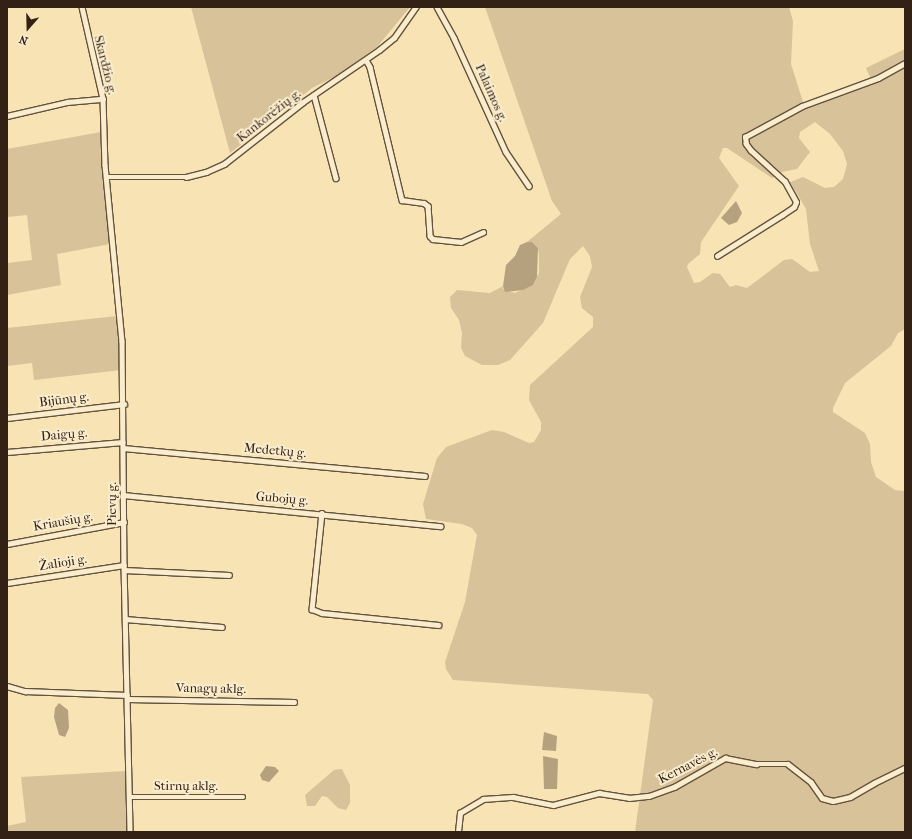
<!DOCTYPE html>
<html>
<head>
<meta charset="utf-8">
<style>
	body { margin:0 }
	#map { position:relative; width:912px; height:839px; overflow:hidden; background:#f8e3b4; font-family:"IM FELL French Canon",serif }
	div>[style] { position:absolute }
	.green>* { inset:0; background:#d7c299 }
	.water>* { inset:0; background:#b5a17e }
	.roads { filter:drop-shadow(1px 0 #64523d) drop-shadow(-1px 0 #64523d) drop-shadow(0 1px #64523d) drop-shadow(0 -1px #64523d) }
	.street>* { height:4.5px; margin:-2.25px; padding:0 2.25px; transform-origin:2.25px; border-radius:2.25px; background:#faedce }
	span { translate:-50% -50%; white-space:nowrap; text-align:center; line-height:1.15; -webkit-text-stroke:4px #faedce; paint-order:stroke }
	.street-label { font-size:13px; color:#332115 }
	.frame { position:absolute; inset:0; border:8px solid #332115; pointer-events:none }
	.north { position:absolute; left:8px; top:8px; width:40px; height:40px; -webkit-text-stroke:3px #faedce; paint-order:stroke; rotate:200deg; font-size:11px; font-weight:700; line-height:16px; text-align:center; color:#332115 }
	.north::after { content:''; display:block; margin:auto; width:14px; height:18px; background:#332115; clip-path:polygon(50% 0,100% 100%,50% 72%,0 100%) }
</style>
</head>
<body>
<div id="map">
	<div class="green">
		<i style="clip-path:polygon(191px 7px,410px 7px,377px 47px,336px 76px,312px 88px,230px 153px)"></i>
		<i style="clip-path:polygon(evenodd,485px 7px,789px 7px,793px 21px,791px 64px,803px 102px,808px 107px,867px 84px,870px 77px,866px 68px,905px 49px,905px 329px,898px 333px,891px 346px,845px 383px,833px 408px,833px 412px,865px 433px,870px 444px,871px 462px,876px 477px,895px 490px,905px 491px,905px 832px,635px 832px,653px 700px,648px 694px,453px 680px,446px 669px,445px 662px,465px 602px,477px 535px,472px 528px,462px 524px,426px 519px,423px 504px,437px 458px,446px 447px,492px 430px,504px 432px,529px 443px,534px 442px,541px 430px,541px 422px,529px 400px,530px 385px,593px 327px,593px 317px,582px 308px,580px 297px,592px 267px,590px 256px,583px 246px,570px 259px,543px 323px,510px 360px,498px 365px,482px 365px,465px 356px,461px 348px,462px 333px,459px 320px,451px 308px,450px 297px,457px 290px,490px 293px,503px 286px,503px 289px,515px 293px,533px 285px,539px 273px,539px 255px,538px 248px,532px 242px,527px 242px,561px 214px,552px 201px,485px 7px,815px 122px,830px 134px,843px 151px,847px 164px,843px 179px,834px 187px,825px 188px,803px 177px,790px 182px,806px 209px,810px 244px,819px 271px,810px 272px,792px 259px,784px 260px,747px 288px,736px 285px,730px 287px,720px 274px,713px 273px,700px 282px,694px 283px,687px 267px,688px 264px,700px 254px,701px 242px,739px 186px,719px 158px,723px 148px,727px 148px,772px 178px,782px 172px,797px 169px,810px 152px,799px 138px,800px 132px,815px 122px)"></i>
		<i style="clip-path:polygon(101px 132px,110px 244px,57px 254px,61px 285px,7px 295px,7px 263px,32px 260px,27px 215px,7px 217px,7px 149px)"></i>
		<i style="clip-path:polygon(117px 316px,121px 370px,34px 380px,32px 363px,7px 366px,7px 328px)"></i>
		<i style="clip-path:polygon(342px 769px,350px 785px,350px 803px,346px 810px,338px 808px,327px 797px,322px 796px,315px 806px,307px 806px,305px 795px,334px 770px)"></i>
		<i style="clip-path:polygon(127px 771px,126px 832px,7px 832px,7px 826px,26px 822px,21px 777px)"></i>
	</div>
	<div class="water">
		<i style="clip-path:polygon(736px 201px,742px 213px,737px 222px,729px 225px,721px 218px)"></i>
		<i style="clip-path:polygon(527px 242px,532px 242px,538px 248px,537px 277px,533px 285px,523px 290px,505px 292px,503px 286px,506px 265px,515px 256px,520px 245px)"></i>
		<i style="clip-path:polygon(59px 703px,68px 710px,69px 728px,65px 737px,59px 735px,54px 717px,55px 708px)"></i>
		<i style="clip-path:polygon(544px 732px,557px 736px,556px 751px,542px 750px)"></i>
		<i style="clip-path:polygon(543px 756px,558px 759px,557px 789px,544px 789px)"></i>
		<i style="clip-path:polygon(266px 766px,275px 767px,279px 771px,269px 782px,262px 780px,260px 775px)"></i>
	</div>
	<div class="roads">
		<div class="street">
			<i style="left:82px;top:7px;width:94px;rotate:77.1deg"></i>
			<i style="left:103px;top:99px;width:66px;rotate:88.3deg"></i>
			<i style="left:105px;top:165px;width:177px;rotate:84.5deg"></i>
			<i style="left:122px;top:341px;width:224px;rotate:89.5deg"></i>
			<i style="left:124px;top:565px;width:267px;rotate:88.7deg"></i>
			<i style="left:437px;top:7px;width:35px;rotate:61deg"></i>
			<i style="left:454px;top:38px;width:125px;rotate:65.5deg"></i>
			<i style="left:506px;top:152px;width:41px;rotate:55.9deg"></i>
			<i style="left:366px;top:60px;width:8px;rotate:60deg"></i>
			<i style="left:370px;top:67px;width:137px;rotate:76.5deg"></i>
			<i style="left:402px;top:200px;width:22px;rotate:8deg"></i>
			<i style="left:424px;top:203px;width:5px;rotate:37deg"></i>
			<i style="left:428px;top:206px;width:30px;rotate:86deg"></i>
			<i style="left:430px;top:236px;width:4px;rotate:45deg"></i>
			<i style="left:433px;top:239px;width:28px;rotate:6deg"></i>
			<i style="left:461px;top:242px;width:24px;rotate:-24deg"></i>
			<i style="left:314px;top:95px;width:86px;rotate:75.2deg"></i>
			<i style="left:7px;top:116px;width:62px;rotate:-13.1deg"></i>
			<i style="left:67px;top:102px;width:36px;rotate:-5deg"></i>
			<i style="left:106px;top:177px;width:80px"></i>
			<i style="left:186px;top:177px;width:21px;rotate:-14deg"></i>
			<i style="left:206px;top:172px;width:20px;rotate:-24deg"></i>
			<i style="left:224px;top:164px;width:100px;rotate:-38.1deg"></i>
			<i style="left:303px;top:102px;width:92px;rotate:-34.4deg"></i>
			<i style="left:379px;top:50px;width:19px;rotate:-39deg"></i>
			<i style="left:394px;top:38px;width:38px;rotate:-55deg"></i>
			<i style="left:717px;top:256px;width:77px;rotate:-32.2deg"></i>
			<i style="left:782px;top:215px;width:14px;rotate:-34deg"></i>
			<i style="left:794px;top:207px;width:5px;rotate:-68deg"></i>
			<i style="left:796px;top:202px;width:23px;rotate:-119deg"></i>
			<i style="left:785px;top:182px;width:46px;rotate:-137.6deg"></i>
			<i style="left:751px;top:151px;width:9px;rotate:-126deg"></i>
			<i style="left:746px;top:144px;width:7px;rotate:-98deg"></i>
			<i style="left:745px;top:137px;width:65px;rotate:-28.5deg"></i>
			<i style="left:802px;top:106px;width:81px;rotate:-20.2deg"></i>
			<i style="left:878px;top:78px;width:31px;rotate:-29deg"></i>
			<i style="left:7px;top:418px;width:118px;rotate:-6.8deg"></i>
			<i style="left:123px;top:448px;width:303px;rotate:5.3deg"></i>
			<i style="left:7px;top:452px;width:116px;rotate:-4.9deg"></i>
			<i style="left:123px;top:495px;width:319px;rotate:5.6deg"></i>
			<i style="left:322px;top:513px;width:97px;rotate:95.9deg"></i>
			<i style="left:312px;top:609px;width:11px;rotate:22deg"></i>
			<i style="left:322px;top:613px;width:117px;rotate:5.9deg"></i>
			<i style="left:7px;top:544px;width:119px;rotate:-10.6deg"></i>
			<i style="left:124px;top:570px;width:105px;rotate:2.7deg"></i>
			<i style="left:7px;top:583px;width:118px;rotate:-8.7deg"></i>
			<i style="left:125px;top:619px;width:97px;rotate:4.7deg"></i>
			<i style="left:7px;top:686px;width:19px;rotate:16deg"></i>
			<i style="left:25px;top:691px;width:102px;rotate:2.2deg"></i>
			<i style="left:127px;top:699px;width:167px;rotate:1deg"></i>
			<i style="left:129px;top:797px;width:114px"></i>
			<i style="left:458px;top:832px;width:19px;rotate:-84deg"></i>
			<i style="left:460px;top:813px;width:27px;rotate:-31deg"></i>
			<i style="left:483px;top:799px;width:30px;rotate:-4deg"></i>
			<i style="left:513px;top:797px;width:41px;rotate:11.3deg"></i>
			<i style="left:553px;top:805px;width:48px;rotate:-14.6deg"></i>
			<i style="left:599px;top:793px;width:30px;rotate:9deg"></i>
			<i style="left:629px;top:798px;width:20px;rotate:-6deg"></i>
			<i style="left:649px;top:796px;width:27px;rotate:-20deg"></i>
			<i style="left:674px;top:787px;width:59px;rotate:-29.6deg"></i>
			<i style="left:725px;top:758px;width:32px;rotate:11deg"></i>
			<i style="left:756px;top:764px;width:32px"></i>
			<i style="left:788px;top:764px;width:29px;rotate:38deg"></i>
			<i style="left:811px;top:782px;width:19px;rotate:55deg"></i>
			<i style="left:822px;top:798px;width:11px;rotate:15deg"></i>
			<i style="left:833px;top:801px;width:17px;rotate:-13deg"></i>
			<i style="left:850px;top:797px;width:28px;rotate:-30deg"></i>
			<i style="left:874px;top:783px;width:34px;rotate:-26deg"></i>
		</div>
	</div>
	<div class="street-label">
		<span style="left:105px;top:65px;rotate:76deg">Skardžio g.</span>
		<span style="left:491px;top:93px;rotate:66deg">Palaimos g.</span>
		<span style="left:269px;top:116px;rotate:-38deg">Kankorėžių g.</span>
		<span style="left:64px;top:400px;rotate:-7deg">Bijūnų g.</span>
		<span style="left:64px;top:435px;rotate:-5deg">Daigų g.</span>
		<span style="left:275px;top:451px;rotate:5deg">Medetkų g.</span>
		<span style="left:282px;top:499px;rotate:5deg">Gubojų g.</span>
		<span style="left:112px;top:504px;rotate:-90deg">Pievų g.</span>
		<span style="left:63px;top:522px;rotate:-10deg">Kriaušių g.</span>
		<span style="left:63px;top:563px;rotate:-9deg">Žalioji g.</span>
		<span style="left:211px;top:689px;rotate:1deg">Vanagų aklg.</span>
		<span style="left:688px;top:766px;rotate:-27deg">Kernavės g.</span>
		<span style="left:186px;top:786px">Stirnų aklg.</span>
	</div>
	<div class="frame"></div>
	<div class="north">N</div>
</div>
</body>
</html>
